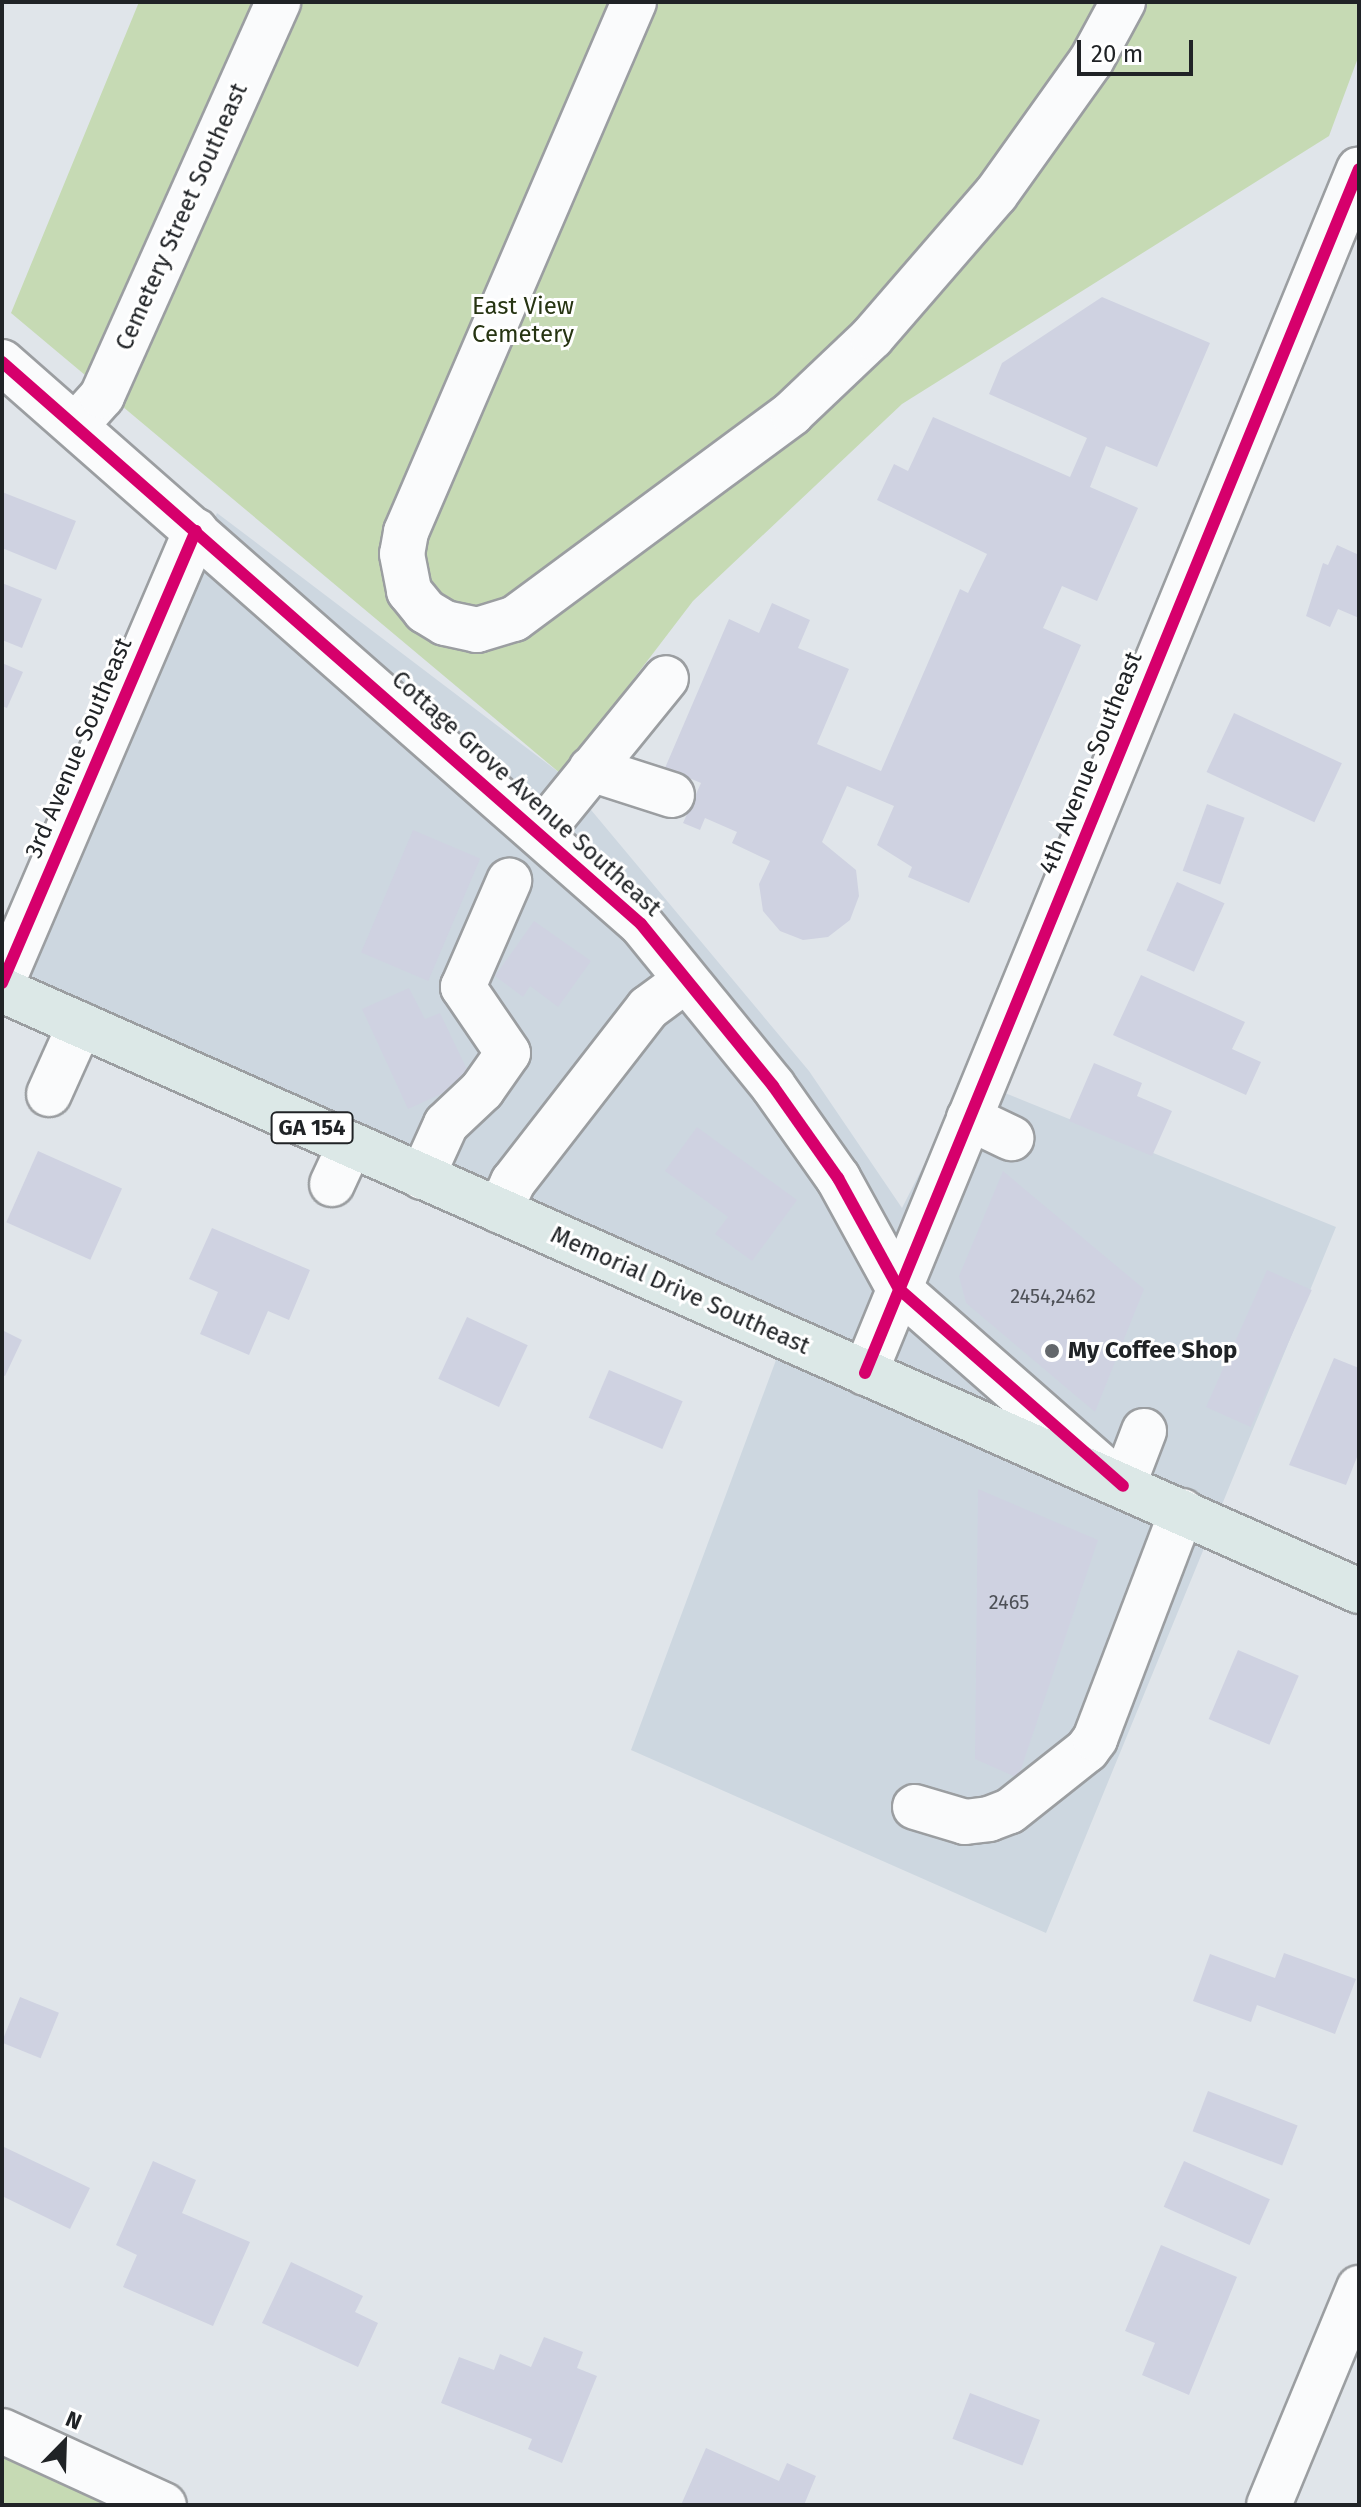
<!DOCTYPE html>
<html>
<head>
<meta charset="utf-8">
<style>
	body { margin:0 }
	#map { position:relative; width:1361px; height:2507px; overflow:hidden; background:#e0e5ea; font-family:"Fira Sans",sans-serif }
	div>[style] { position:absolute }
	.built>* { inset:0; background:#cdd7e0 }
	.green>* { inset:0; background:#c6dab4 }
	.building>* { inset:0; background:#cfd2e1; transform-origin:0 0 }
	.roads { filter:drop-shadow(2px 0 #9b9ea1) drop-shadow(-2px 0 #9b9ea1) drop-shadow(0 2px #9b9ea1) drop-shadow(0 -2px #9b9ea1) }
	.minor>* { height:44px; margin:-22px; padding:0 22px; transform-origin:22px; border-radius:22px; background:#fafbfc }
	.major>* { height:44px; margin:-22px; padding:0 22px; transform-origin:22px; border-radius:22px; background:#dce8e7 }
	.cycleway>* { height:12px; margin:-6px; padding:0 6px; transform-origin:6px; border-radius:6px; background:#d6006c }
	.dots>* { width:22px; height:22px; translate:-50% -50%; box-sizing:border-box; border:4px solid #fff; border-radius:50% }
	span { translate:-50% -50%; white-space:nowrap; text-align:center; line-height:1.15; -webkit-text-stroke:6px #fff; paint-order:stroke }
	.number-label { font-size:20px; color:#4d5056 }
	.number-label span { -webkit-text-stroke-width:0 }
	.shield-label span { padding:2px 6px; background:#fff; border:2px solid; border-radius:6px; -webkit-text-stroke-width:0 }
	.shield-label { font-size:22px; color:#202326; font-weight:700 }
	.street-label { font-size:24px; color:#202326 }
	.park-label { font-size:24px; color:#263412 }
	.poi-label { font-size:24px; color:#202326; font-weight:700 }
	.left { translate:0 -50%; text-align:left }
	.frame { position:absolute; inset:0; border:4px solid #202326; pointer-events:none }
	.north { position:absolute; left:24px; top:2403px; width:80px; height:80px; -webkit-text-stroke:6px #fff; paint-order:stroke; rotate:23deg; font-size:22px; font-weight:700; line-height:32px; text-align:center; color:#202326 }
	.north::after { content:''; display:block; margin:auto; width:28px; height:36px; background:#202326; clip-path:polygon(50% 0,100% 100%,50% 72%,0 100%) }
	.scale { position:absolute; left:1077px; top:40px; width:116px; height:36px; box-sizing:border-box; border:4px solid #202326; border-top:0; padding-left:10px; font-size:24px; line-height:28px; white-space:nowrap; color:#202326; -webkit-text-stroke:6px #fff; paint-order:stroke }
</style>
</head>
<body>
<div id="map">
	<div class="built">
		<i style="clip-path:polygon(217px 513px,561px 774px,809px 1071px,902px 1208px,968px 1078px,1336px 1227px,1046px 1933px,631px 1750px,792px 1317px,18px 974px)"></i>
	</div>
	<div class="green">
		<i style="clip-path:polygon(139px 2px,1359px 2px,1359px 55px,1329px 136px,902px 404px,693px 601px,561px 774px,11px 313px)"></i>
		<i style="clip-path:polygon(2px 2450px,117px 2505px,2px 2505px)"></i>
	</div>
	<div class="building">
		<i style="clip-path:polygon(1102px 297px,1210px 343px,1157px 467px,1106px 446px,1090px 487px,1138px 508px,1097px 601px,1062px 586px,1043px 628px,1081px 645px,969px 903px,908px 877px,912px 867px,877px 845px,894px 806px,847px 786px,822px 842px,856px 870px,859px 896px,850px 920px,828px 937px,803px 940px,780px 931px,763px 911px,759px 884px,770px 861px,732px 843px,737px 832px,705px 818px,700px 830px,683px 823px,701px 783px,665px 768px,729px 619px,759px 633px,772px 603px,810px 620px,798px 648px,849px 669px,817px 744px,881px 771px,960px 589px,968px 593px,987px 554px,877px 500px,894px 464px,908px 471px,933px 417px,1070px 477px,1087px 438px,989px 394px,1002px 363px)"></i>
		<i style="clip-path:polygon(2px 492px,76px 521px,56px 570px,2px 548px)"></i>
		<i style="clip-path:polygon(1337px 545px,1359px 555px,1359px 618px,1338px 609px,1330px 627px,1306px 616px,1323px 563px,1328px 565px)"></i>
		<i style="clip-path:polygon(2px 583px,42px 599px,22px 648px,2px 640px)"></i>
		<i style="clip-path:polygon(2px 663px,23px 672px,7px 708px,2px 706px)"></i>
		<i style="left:1234px;top:713px;width:119px;height:65px;rotate:25deg"></i>
		<i style="left:1207px;top:804px;width:40px;height:71px;rotate:20deg"></i>
		<i style="left:413px;top:830px;width:73px;height:133px;rotate:23deg"></i>
		<i style="left:1177px;top:882px;width:52px;height:75px;rotate:24deg"></i>
		<i style="clip-path:polygon(534px 921px,591px 961px,558px 1007px,530px 986px,523px 997px,495px 976px)"></i>
		<i style="clip-path:polygon(1141px 975px,1245px 1022px,1232px 1049px,1261px 1062px,1246px 1095px,1113px 1035px)"></i>
		<i style="clip-path:polygon(409px 988px,425px 1019px,440px 1013px,472px 1080px,408px 1109px,362px 1009px)"></i>
		<i style="clip-path:polygon(1094px 1063px,1142px 1083px,1137px 1096px,1172px 1111px,1152px 1156px,1069px 1121px)"></i>
		<i style="clip-path:polygon(697px 1127px,797px 1200px,752px 1261px,715px 1234px,728px 1217px,665px 1171px)"></i>
		<i style="left:38px;top:1151px;width:92px;height:78px;rotate:24deg"></i>
		<i style="clip-path:polygon(1003px 1171px,1144px 1289px,1095px 1412px,966px 1303px,959px 1276px)"></i>
		<i style="clip-path:polygon(212px 1228px,310px 1270px,289px 1320px,268px 1311px,249px 1355px,200px 1334px,218px 1292px,189px 1279px)"></i>
		<i style="left:1267px;top:1270px;width:49px;height:150px;rotate:24deg"></i>
		<i style="left:467px;top:1317px;width:67px;height:68px;rotate:25deg"></i>
		<i style="clip-path:polygon(2px 1330px,22px 1340px,5px 1376px,2px 1375px)"></i>
		<i style="clip-path:polygon(1334px 1358px,1359px 1368px,1359px 1452px,1346px 1485px,1289px 1465px)"></i>
		<i style="left:609px;top:1370px;width:80px;height:52px;rotate:23deg"></i>
		<i style="clip-path:polygon(978px 1489px,1098px 1540px,1018px 1778px,975px 1759px)"></i>
		<i style="left:1238px;top:1650px;width:66px;height:75px;rotate:23deg"></i>
		<i style="clip-path:polygon(1284px 1953px,1356px 1979px,1335px 2034px,1257px 2005px,1251px 2022px,1193px 2001px,1210px 1954px,1275px 1978px)"></i>
		<i style="left:20px;top:1997px;width:42px;height:49px;rotate:22deg"></i>
		<i style="left:1208px;top:2091px;width:96px;height:43px;rotate:21deg"></i>
		<i style="clip-path:polygon(2px 2146px,90px 2188px,70px 2229px,2px 2196px)"></i>
		<i style="clip-path:polygon(153px 2161px,196px 2180px,182px 2213px,250px 2242px,213px 2326px,123px 2287px,137px 2255px,116px 2245px)"></i>
		<i style="left:1184px;top:2161px;width:94px;height:50px;rotate:24deg"></i>
		<i style="clip-path:polygon(1161px 2245px,1237px 2277px,1189px 2395px,1142px 2375px,1155px 2343px,1125px 2331px)"></i>
		<i style="clip-path:polygon(291px 2262px,363px 2296px,355px 2312px,378px 2323px,358px 2367px,262px 2323px)"></i>
		<i style="clip-path:polygon(544px 2337px,583px 2352px,577px 2368px,597px 2376px,562px 2463px,528px 2449px,532px 2439px,441px 2403px,459px 2357px,494px 2370px,500px 2354px,531px 2367px)"></i>
		<i style="left:970px;top:2393px;width:75px;height:49px;rotate:21deg"></i>
		<i style="clip-path:polygon(706px 2448px,779px 2481px,787px 2463px,816px 2476px,804px 2505px,681px 2505px)"></i>
	</div>
	<div class="roads">
		<div class="minor">
			<i style="left:634px;top:2px;width:577px;rotate:113.28deg"></i>
			<i style="left:406px;top:532px;width:22px;rotate:100deg"></i>
			<i style="left:402px;top:554px;width:38px;rotate:79deg"></i>
			<i style="left:409px;top:591px;width:26px;rotate:51deg"></i>
			<i style="left:425px;top:611px;width:23px;rotate:31deg"></i>
			<i style="left:445px;top:623px;width:33px;rotate:12deg"></i>
			<i style="left:477px;top:630px;width:39px;rotate:-17deg"></i>
			<i style="left:514px;top:619px;width:346px;rotate:-36.5deg"></i>
			<i style="left:792px;top:413px;width:110px;rotate:-43.5deg"></i>
			<i style="left:872px;top:337px;width:189px;rotate:-49.1deg"></i>
			<i style="left:996px;top:194px;width:163px;rotate:-54.5deg"></i>
			<i style="left:1091px;top:61px;width:67px;rotate:-61.5deg"></i>
			<i style="left:2px;top:362px;width:851px;rotate:41.33deg"></i>
			<i style="left:641px;top:924px;width:209px;rotate:50.8deg"></i>
			<i style="left:773px;top:1086px;width:113px;rotate:54.8deg"></i>
			<i style="left:838px;top:1178px;width:127px;rotate:61.2deg"></i>
			<i style="left:899px;top:1289px;width:298px;rotate:41.3deg"></i>
			<i style="left:1123px;top:1486px;width:59px;rotate:-69.1deg"></i>
			<i style="left:76px;top:425px;width:39px;rotate:-48deg"></i>
			<i style="left:102px;top:396px;width:432px;rotate:-65.9deg"></i>
			<i style="left:591px;top:769px;width:85px;rotate:17.8deg"></i>
			<i style="left:541px;top:832px;width:198px;rotate:-50.9deg"></i>
			<i style="left:2px;top:983px;width:492px;rotate:-66.8deg"></i>
			<i style="left:49px;top:1094px;width:76px;rotate:-65.8deg"></i>
			<i style="left:969px;top:1118px;width:47px;rotate:25.5deg"></i>
			<i style="left:422px;top:1177px;width:58px;rotate:-65.6deg"></i>
			<i style="left:446px;top:1124px;width:50px;rotate:-43.4deg"></i>
			<i style="left:482px;top:1090px;width:45px;rotate:-54.9deg"></i>
			<i style="left:508px;top:1053px;width:80px;rotate:-124.3deg"></i>
			<i style="left:463px;top:987px;width:116px;rotate:-66.5deg"></i>
			<i style="left:332px;top:1184px;width:43px;rotate:-65.2deg"></i>
			<i style="left:500px;top:1211px;width:32px;rotate:-66deg"></i>
			<i style="left:513px;top:1182px;width:220px;rotate:-52.2deg"></i>
			<i style="left:648px;top:1008px;width:47px;rotate:-36.4deg"></i>
			<i style="left:865px;top:1373px;width:1301px;rotate:-67.69deg"></i>
			<i style="left:915px;top:1807px;width:52px;rotate:16.7deg"></i>
			<i style="left:965px;top:1822px;width:24px;rotate:-7deg"></i>
			<i style="left:989px;top:1819px;width:22px;rotate:-21deg"></i>
			<i style="left:1010px;top:1811px;width:98px;rotate:-38.4deg"></i>
			<i style="left:1087px;top:1750px;width:14px;rotate:-54deg"></i>
			<i style="left:1095px;top:1739px;width:244px;rotate:-69.1deg"></i>
			<i style="left:2px;top:2431px;width:178px;rotate:24.6deg"></i>
			<i style="left:1269px;top:2505px;width:235px;rotate:-67.5deg"></i>
		</div>
		<div class="major">
			<i style="left:2px;top:990px;width:1484px;rotate:23.89deg"></i>
		</div>
	</div>
	<div class="cycleway">
		<i style="left:2px;top:362px;width:851px;rotate:41.33deg"></i>
		<i style="left:641px;top:924px;width:209px;rotate:50.8deg"></i>
		<i style="left:773px;top:1086px;width:113px;rotate:54.8deg"></i>
		<i style="left:838px;top:1178px;width:127px;rotate:61.2deg"></i>
		<i style="left:899px;top:1289px;width:298px;rotate:41.3deg"></i>
		<i style="left:2px;top:983px;width:492px;rotate:-66.8deg"></i>
		<i style="left:865px;top:1373px;width:1301px;rotate:-67.69deg"></i>
	</div>
	<div class="dots">
		<i style="left:1052px;top:1351px;background:#63676b"></i>
	</div>
	<div class="number-label">
		<span style="left:1053px;top:1296px">2454,2462</span>
		<span style="left:1009px;top:1602px">2465</span>
	</div>
	<div class="shield-label">
		<span style="left:312px;top:1128px">GA 154</span>
	</div>
	<div class="street-label">
		<span style="left:182px;top:217px;rotate:-66deg">Cemetery Street Southeast</span>
		<span style="left:79px;top:748px;rotate:-67deg">3rd Avenue Southeast</span>
		<span style="left:1091px;top:763px;rotate:-68deg">4th Avenue Southeast</span>
		<span style="left:526px;top:794px;rotate:42deg">Cottage Grove Avenue Southeast</span>
		<span style="left:680px;top:1291px;rotate:24deg">Memorial Drive Southeast</span>
	</div>
	<div class="park-label">
		<span style="left:523px;top:321px">East View<br>Cemetery</span>
	</div>
	<div class="poi-label">
		<span class="left" style="left:1068px;top:1351px">My Coffee Shop</span>
	</div>
	<div class="frame"></div>
	<div class="north">N</div>
	<div class="scale">20 m</div>
</div>
</body>
</html>
